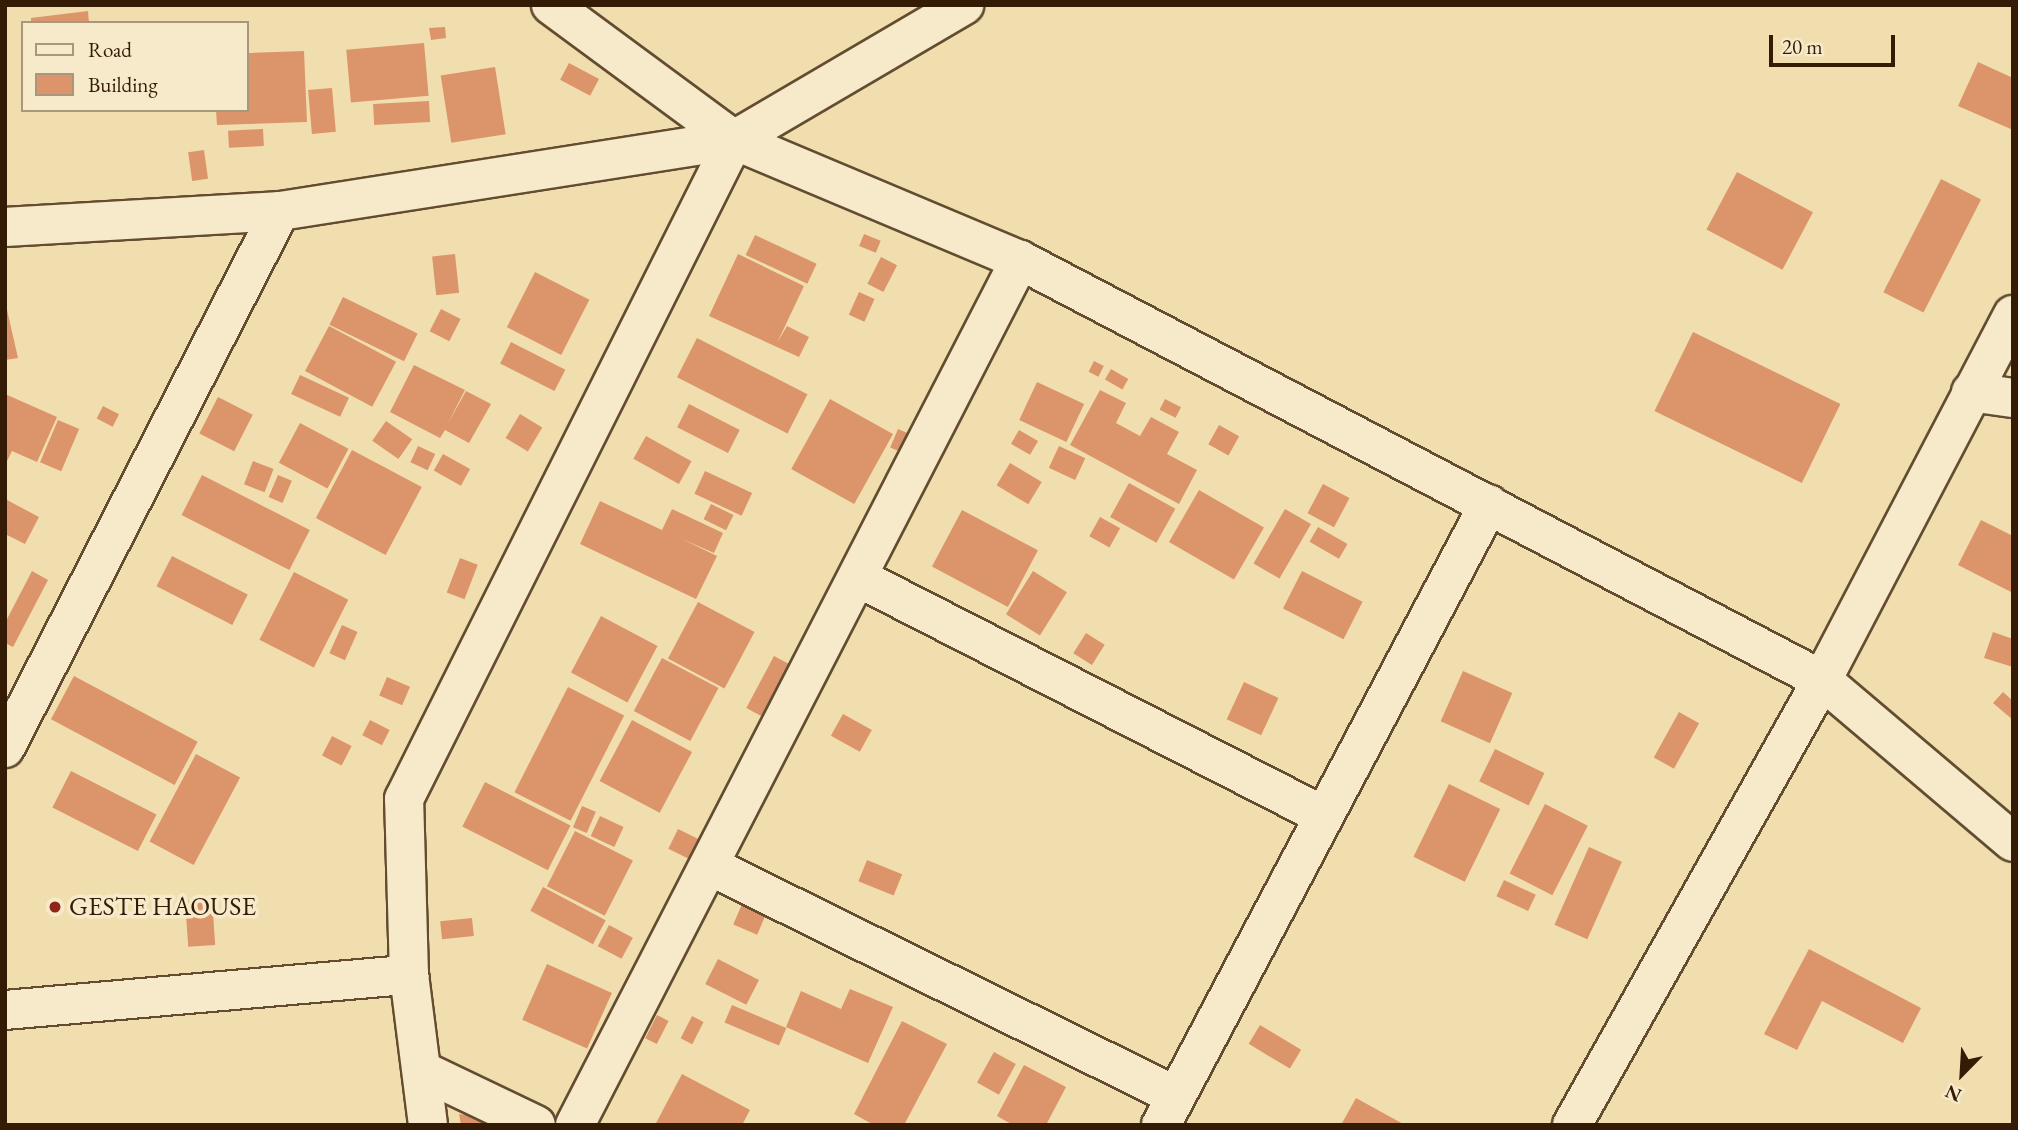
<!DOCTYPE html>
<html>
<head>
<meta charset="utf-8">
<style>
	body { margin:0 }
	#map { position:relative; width:2018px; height:1130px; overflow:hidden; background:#f1deae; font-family:"EB Garamond",serif }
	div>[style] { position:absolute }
	.building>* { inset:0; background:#dc946a; transform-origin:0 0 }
	.roads { filter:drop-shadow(2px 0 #634c30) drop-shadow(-2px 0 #634c30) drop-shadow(0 2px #634c30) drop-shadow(0 -2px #634c30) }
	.minor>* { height:38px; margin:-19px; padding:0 19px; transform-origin:19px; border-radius:19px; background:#f6eaca }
	.tertiary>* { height:38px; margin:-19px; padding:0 19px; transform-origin:19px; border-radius:19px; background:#f6eaca }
	.dots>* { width:19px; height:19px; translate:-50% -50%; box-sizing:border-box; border:4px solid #f6eaca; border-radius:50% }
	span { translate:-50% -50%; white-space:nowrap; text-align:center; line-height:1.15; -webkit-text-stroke:7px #f6eaca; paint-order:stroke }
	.poi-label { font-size:26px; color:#341b06 }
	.left { translate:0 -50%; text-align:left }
	.frame { position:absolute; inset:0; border:7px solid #341b06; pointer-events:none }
	.legend { position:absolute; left:21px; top:21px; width:228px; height:91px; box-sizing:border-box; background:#f6eaca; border:2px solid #a8977c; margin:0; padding:9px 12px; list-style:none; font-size:21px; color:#341b06 }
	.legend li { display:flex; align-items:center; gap:14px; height:35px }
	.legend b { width:35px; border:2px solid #a8977c }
	.north { position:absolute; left:1927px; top:1039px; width:70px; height:70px; -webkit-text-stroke:5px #f6eaca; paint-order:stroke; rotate:204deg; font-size:19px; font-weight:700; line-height:28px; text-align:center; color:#341b06 }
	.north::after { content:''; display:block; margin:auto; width:24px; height:32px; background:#341b06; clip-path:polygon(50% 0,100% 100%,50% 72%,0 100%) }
	.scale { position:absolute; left:1769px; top:35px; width:126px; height:32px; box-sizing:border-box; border:4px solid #341b06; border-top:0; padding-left:9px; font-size:21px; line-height:24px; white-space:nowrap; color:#341b06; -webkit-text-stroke:5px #f6eaca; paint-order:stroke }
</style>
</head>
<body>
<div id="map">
	<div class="building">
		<i style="clip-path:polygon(88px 11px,89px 23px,31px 23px,31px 18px)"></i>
		<i style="clip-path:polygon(445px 27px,446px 38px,431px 40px,429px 28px)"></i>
		<i style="left:424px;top:43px;width:53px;height:78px;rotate:85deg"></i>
		<i style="clip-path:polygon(304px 51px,307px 122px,217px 125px,216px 110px,247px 110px,247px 53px)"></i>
		<i style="clip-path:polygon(1978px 62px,2013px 78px,2013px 130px,1958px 106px)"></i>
		<i style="left:569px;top:63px;width:34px;height:19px;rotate:28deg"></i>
		<i style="left:495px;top:67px;width:68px;height:55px;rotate:81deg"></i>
		<i style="left:332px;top:88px;width:44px;height:24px;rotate:85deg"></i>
		<i style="left:429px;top:101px;width:21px;height:56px;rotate:87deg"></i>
		<i style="left:263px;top:129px;width:17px;height:35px;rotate:87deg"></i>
		<i style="left:204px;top:150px;width:29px;height:16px;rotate:82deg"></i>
		<i style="left:1737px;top:172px;width:86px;height:65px;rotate:28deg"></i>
		<i style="left:1941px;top:179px;width:45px;height:127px;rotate:27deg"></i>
		<i style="left:864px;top:234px;width:18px;height:13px;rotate:22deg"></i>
		<i style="left:755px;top:235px;width:68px;height:22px;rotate:25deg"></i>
		<i style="left:455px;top:254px;width:39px;height:23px;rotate:84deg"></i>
		<i style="clip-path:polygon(738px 254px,804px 286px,777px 343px,787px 326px,809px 337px,799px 357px,709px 316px)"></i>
		<i style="left:881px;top:257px;width:18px;height:30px;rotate:27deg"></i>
		<i style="left:535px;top:272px;width:61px;height:62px;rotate:27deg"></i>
		<i style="left:859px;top:292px;width:17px;height:25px;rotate:24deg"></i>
		<i style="left:343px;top:297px;width:83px;height:31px;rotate:26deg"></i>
		<i style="clip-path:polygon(5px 301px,18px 358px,5px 360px)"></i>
		<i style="left:441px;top:309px;width:22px;height:25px;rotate:27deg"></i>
		<i style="left:329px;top:326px;width:76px;height:51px;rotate:28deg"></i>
		<i style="left:1693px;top:332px;width:164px;height:88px;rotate:26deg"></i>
		<i style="left:697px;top:338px;width:124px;height:44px;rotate:27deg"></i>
		<i style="left:511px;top:342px;width:61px;height:24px;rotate:27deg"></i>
		<i style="left:1094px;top:361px;width:11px;height:12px;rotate:27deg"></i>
		<i style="clip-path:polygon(414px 365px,465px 390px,447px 425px,466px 391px,491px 404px,469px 443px,445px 430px,440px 438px,390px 412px)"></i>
		<i style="left:1111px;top:369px;width:20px;height:12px;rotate:30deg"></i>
		<i style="left:300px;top:375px;width:54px;height:21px;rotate:25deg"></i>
		<i style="left:1037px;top:382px;width:52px;height:42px;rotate:25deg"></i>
		<i style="clip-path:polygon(1100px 390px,1126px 403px,1116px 423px,1140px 436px,1151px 417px,1179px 432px,1167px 454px,1197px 470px,1179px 504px,1070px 445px)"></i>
		<i style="clip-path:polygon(5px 394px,57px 417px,37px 462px,12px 451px,5px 465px)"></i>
		<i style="left:218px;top:397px;width:39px;height:41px;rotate:27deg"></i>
		<i style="left:830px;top:399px;width:72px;height:80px;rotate:29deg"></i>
		<i style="left:1165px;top:399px;width:18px;height:12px;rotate:27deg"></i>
		<i style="left:689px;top:404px;width:57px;height:26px;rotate:27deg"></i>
		<i style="left:103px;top:406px;width:18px;height:14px;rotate:27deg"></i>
		<i style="left:520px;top:414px;width:26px;height:28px;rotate:31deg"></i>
		<i style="left:58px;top:420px;width:23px;height:46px;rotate:23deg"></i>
		<i style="left:386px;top:421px;width:32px;height:24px;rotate:35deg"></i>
		<i style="left:300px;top:423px;width:55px;height:45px;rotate:28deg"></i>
		<i style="left:1219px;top:425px;width:23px;height:22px;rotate:29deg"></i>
		<i style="left:898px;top:429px;width:26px;height:20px;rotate:23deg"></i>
		<i style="left:1019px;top:430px;width:22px;height:16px;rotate:30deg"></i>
		<i style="left:646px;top:436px;width:52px;height:26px;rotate:29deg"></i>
		<i style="left:418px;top:446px;width:19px;height:18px;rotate:25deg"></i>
		<i style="left:1059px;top:446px;width:29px;height:24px;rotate:25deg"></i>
		<i style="left:352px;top:450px;width:79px;height:77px;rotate:28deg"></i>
		<i style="left:443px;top:454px;width:31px;height:19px;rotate:29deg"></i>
		<i style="left:253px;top:461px;width:22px;height:25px;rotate:21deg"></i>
		<i style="left:1010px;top:463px;width:37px;height:26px;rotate:31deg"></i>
		<i style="left:705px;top:471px;width:52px;height:25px;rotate:25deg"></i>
		<i style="left:202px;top:475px;width:121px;height:45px;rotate:27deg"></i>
		<i style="left:278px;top:475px;width:15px;height:24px;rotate:23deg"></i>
		<i style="left:1129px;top:483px;width:53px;height:39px;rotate:29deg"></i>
		<i style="left:1323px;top:484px;width:30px;height:33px;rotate:28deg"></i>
		<i style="left:1199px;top:490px;width:75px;height:60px;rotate:30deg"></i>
		<i style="clip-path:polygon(7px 500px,39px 517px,25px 544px,5px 534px)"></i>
		<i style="clip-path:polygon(600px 501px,662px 530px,672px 509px,723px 533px,714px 553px,682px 539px,717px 556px,696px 599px,580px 544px)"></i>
		<i style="left:711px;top:504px;width:25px;height:17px;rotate:26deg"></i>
		<i style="left:1285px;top:509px;width:30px;height:63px;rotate:30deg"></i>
		<i style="left:962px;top:510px;width:86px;height:64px;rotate:28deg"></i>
		<i style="left:1100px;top:517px;width:23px;height:22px;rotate:29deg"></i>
		<i style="clip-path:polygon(1981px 520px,2013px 536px,2013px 593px,1958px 565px)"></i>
		<i style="left:1318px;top:527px;width:34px;height:17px;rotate:30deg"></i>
		<i style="left:172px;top:556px;width:85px;height:34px;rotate:27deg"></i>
		<i style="left:460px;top:558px;width:19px;height:37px;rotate:21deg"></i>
		<i style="clip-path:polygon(32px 571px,48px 580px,13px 647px,5px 643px,5px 623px)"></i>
		<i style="left:1033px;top:571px;width:40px;height:51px;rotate:32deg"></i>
		<i style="left:1302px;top:571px;width:68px;height:42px;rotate:27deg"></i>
		<i style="left:294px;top:572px;width:61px;height:76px;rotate:27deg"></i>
		<i style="left:698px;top:602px;width:64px;height:64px;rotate:28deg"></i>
		<i style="left:601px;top:616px;width:64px;height:64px;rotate:28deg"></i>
		<i style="left:342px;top:625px;width:17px;height:31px;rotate:24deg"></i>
		<i style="clip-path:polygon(1993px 632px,2013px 639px,2013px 667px,1984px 658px)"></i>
		<i style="left:1086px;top:633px;width:22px;height:24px;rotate:32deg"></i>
		<i style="left:774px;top:656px;width:38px;height:59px;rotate:28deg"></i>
		<i style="left:662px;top:658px;width:64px;height:60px;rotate:28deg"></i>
		<i style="left:1463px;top:671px;width:54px;height:55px;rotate:24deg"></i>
		<i style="left:74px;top:676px;width:140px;height:49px;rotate:28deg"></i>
		<i style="left:387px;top:677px;width:25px;height:20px;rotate:23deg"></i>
		<i style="left:1244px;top:682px;width:38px;height:41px;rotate:25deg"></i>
		<i style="left:568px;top:687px;width:63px;height:118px;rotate:27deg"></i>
		<i style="clip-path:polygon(2003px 692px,2013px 701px,2013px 720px,1993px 703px)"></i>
		<i style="left:1679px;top:712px;width:23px;height:52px;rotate:29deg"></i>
		<i style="left:843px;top:714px;width:33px;height:25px;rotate:29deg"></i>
		<i style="left:370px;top:720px;width:22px;height:17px;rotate:27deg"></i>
		<i style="left:632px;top:720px;width:68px;height:69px;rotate:28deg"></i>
		<i style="left:332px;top:736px;width:22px;height:22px;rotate:27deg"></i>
		<i style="left:1495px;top:749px;width:55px;height:36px;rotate:26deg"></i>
		<i style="left:196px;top:754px;width:50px;height:99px;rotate:28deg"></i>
		<i style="left:71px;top:771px;width:96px;height:41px;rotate:27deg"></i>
		<i style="left:485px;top:782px;width:96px;height:50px;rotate:27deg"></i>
		<i style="left:1449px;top:784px;width:57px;height:81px;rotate:26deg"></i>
		<i style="left:1545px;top:804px;width:48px;height:78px;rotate:27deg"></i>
		<i style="left:582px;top:806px;width:15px;height:23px;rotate:23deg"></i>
		<i style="left:600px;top:816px;width:26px;height:22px;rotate:25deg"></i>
		<i style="left:678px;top:829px;width:30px;height:22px;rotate:26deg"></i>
		<i style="left:575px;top:831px;width:65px;height:62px;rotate:27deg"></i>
		<i style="left:1589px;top:847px;width:36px;height:85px;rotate:24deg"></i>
		<i style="left:867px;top:860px;width:38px;height:23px;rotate:22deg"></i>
		<i style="left:1504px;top:880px;width:35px;height:18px;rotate:25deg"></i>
		<i style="left:543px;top:887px;width:71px;height:27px;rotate:28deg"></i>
		<i style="left:745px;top:897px;width:26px;height:30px;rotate:23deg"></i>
		<i style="left:212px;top:899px;width:46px;height:27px;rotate:86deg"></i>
		<i style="left:472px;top:918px;width:18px;height:32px;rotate:84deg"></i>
		<i style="left:609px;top:925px;width:27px;height:24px;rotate:28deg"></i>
		<i style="clip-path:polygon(1809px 949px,1921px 1008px,1903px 1043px,1822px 1001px,1797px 1050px,1764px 1034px)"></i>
		<i style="left:718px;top:959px;width:46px;height:28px;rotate:27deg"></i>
		<i style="left:547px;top:964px;width:71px;height:61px;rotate:24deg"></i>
		<i style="clip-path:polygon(850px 989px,893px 1007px,868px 1063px,786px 1027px,801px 991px,841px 1009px)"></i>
		<i style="left:732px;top:1005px;width:59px;height:19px;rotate:23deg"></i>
		<i style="left:657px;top:1015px;width:13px;height:26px;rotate:27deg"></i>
		<i style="left:692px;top:1016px;width:13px;height:25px;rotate:27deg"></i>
		<i style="clip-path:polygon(902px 1021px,947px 1044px,904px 1125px,874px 1125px,854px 1114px)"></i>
		<i style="left:1260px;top:1025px;width:48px;height:22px;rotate:31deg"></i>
		<i style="left:994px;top:1052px;width:25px;height:35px;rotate:29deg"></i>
		<i style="clip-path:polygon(1024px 1065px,1066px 1087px,1046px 1125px,1013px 1125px,997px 1116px)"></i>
		<i style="clip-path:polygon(682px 1074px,750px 1110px,742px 1125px,655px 1125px)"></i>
		<i style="clip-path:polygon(1356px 1098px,1405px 1125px,1341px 1125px)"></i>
		<i style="clip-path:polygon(459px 1114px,519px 1122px,461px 1125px)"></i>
	</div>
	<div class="roads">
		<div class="minor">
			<i style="left:551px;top:5px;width:227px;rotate:36.4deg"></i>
			<i style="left:734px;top:140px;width:310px;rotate:22.8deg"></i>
			<i style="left:1020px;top:260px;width:905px;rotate:27.64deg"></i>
			<i style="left:1822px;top:680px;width:250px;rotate:40.3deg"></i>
			<i style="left:5px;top:227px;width:275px;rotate:-3.3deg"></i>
			<i style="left:280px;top:211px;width:460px;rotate:-8.9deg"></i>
			<i style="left:734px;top:140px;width:267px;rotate:-30.4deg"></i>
			<i style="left:1971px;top:392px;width:42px;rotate:8.1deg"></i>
			<i style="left:859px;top:578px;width:522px;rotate:27.1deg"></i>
			<i style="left:5px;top:748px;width:603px;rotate:-62.88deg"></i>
			<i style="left:712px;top:867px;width:517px;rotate:26.27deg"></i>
			<i style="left:5px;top:1010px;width:406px;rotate:-5deg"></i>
			<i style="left:423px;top:1071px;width:125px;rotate:25.5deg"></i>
			<i style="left:428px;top:1125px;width:151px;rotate:-97.2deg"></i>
			<i style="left:409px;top:975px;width:176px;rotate:-91.6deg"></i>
			<i style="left:404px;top:799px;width:737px;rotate:-63.4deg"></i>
			<i style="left:575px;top:1125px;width:973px;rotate:-62.78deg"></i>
			<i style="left:1161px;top:1125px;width:702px;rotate:-62.16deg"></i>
		</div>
		<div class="tertiary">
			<i style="left:1572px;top:1125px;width:510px;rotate:-60.67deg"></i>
			<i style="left:1822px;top:680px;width:412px;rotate:-62.4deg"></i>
		</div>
	</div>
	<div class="dots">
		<i style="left:55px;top:907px;background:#8f2418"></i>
	</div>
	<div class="poi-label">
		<span class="left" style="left:69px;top:907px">GESTE HAOUSE</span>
	</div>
	<div class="frame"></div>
	<ul class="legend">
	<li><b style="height:9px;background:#f6eaca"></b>Road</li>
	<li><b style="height:19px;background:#dc946a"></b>Building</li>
	</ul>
	<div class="north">N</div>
	<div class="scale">20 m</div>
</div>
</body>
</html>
